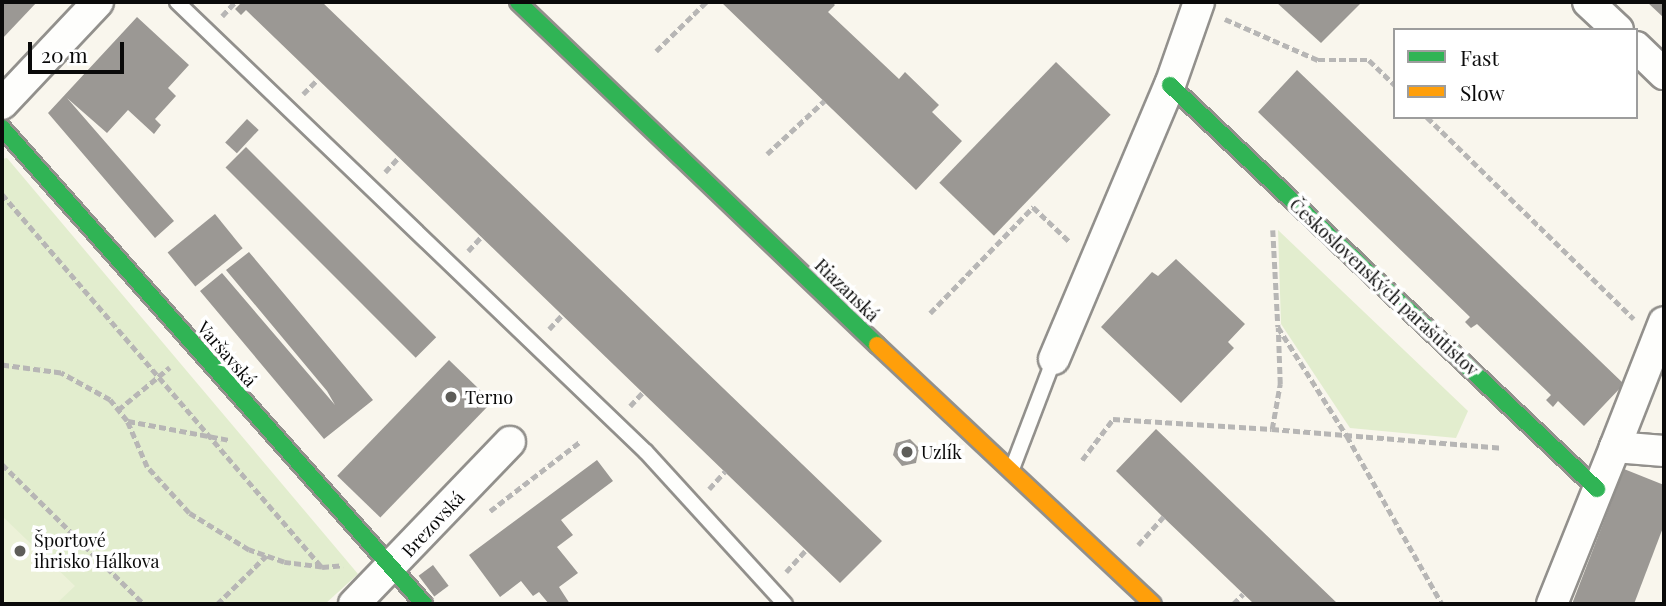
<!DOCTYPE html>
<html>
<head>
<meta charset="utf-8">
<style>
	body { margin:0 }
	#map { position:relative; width:1666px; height:606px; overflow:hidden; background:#f9f6ed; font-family:"Playfair Display",serif }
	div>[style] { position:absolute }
	.green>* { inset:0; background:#e2edce }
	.pitch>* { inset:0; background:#ecf1d8 }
	.building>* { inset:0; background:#9b9894; transform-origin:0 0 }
	.path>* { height:4.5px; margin-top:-2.25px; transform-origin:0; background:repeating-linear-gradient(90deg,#b7b6b5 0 7px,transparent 0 10.5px) }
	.roads { filter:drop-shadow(2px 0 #92908c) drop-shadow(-2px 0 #92908c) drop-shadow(0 2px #92908c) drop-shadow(0 -2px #92908c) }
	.lane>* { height:14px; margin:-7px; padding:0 7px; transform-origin:7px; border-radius:7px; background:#fefefc }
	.street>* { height:30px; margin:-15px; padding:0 15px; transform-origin:15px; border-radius:15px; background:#fefefc }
	.fast>* { height:16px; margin:-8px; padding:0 8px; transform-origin:8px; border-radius:8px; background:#30b455 }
	.slow>* { height:16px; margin:-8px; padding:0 8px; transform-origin:8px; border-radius:8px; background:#ff9f0a }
	.dots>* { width:19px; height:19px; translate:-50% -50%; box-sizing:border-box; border:4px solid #fff; border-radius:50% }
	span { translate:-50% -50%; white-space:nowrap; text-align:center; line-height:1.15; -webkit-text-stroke:7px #fff; paint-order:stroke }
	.street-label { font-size:18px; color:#0a0a0a }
	.poi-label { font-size:18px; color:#0a0a0a }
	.left { translate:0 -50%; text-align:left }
	.frame { position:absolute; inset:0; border:4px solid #0a0a0a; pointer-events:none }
	.legend { position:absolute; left:1393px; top:28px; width:245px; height:91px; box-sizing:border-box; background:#fff; border:2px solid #9d9d9d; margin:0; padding:9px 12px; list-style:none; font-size:21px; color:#0a0a0a }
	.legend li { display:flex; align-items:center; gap:14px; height:35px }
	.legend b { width:35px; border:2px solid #9d9d9d }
	.scale { position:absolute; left:28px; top:42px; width:96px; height:32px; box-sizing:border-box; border:4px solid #0a0a0a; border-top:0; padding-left:9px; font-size:21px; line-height:24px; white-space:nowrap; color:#0a0a0a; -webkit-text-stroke:5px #fff; paint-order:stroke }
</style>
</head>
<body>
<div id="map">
	<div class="green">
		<i style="clip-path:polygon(7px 158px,358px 574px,325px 604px,2px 604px,2px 159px)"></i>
		<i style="clip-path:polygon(1278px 230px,1468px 411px,1456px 438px,1350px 428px,1281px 324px)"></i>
	</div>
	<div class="pitch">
		<i style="clip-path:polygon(2px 516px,75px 586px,56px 604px,2px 604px)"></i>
	</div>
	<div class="building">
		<i style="clip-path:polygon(2px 2px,37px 2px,2px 39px)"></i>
		<i style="clip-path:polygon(237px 2px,322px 2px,882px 541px,840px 583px,246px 10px,241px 15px,235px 9px,240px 4px)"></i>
		<i style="clip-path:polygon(721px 2px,832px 2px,835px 5px,828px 12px,899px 79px,905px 72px,939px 105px,932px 112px,962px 141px,916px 190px)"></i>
		<i style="clip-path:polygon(1276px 2px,1362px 2px,1321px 43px)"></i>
		<i style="clip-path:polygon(1647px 2px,1664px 2px,1664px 18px)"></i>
		<i style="clip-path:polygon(137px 17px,189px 65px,168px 88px,176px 96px,155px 119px,161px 125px,154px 134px,128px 110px,107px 133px,67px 98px,174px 221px,155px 238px,48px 113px)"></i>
		<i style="left:1056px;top:62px;width:76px;height:168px;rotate:44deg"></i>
		<i style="clip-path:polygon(1297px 70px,1624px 384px,1584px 426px,1558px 401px,1553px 407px,1546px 400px,1551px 395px,1477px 324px,1471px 328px,1465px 322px,1470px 317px,1258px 112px)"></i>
		<i style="left:247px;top:119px;width:16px;height:32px;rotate:43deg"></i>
		<i style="left:246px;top:147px;width:269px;height:29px;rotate:45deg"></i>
		<i style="left:215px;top:214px;width:44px;height:61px;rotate:51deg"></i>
		<i style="clip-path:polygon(249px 252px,373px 400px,324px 439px,200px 291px,222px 273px,335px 405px,327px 391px,226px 270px)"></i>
		<i style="clip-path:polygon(1176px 259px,1245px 324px,1228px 342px,1234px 348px,1181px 403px,1101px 327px,1152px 272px,1158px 276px)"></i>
		<i style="left:449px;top:360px;width:60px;height:161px;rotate:44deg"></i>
		<i style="clip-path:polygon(1156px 429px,1237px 507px,1338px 604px,1254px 604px,1163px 517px,1116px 471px)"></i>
		<i style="clip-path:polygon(910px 439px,919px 448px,916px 463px,902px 466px,893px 455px,896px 443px)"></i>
		<i style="clip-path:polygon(597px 460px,613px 481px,561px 520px,573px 535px,557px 547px,578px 573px,559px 587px,570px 604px,549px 604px,539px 592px,533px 596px,521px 581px,500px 597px,469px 555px)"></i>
		<i style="clip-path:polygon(1624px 469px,1664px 485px,1664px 525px,1634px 604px,1572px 604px)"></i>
		<i style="left:433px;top:565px;width:26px;height:18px;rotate:53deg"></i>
	</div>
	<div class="path">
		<i style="left:222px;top:16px;width:19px;rotate:-47deg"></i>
		<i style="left:1225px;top:19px;width:102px;rotate:23.8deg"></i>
		<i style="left:1318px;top:60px;width:51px"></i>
		<i style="left:1369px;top:60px;width:36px;rotate:44deg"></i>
		<i style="left:656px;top:51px;width:70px;rotate:-44.4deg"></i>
		<i style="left:303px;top:94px;width:21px;rotate:-45deg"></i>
		<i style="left:1427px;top:117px;width:289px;rotate:44.3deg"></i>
		<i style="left:767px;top:154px;width:78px;rotate:-42.9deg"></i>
		<i style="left:385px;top:172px;width:21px;rotate:-47deg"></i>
		<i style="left:2px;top:194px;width:491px;rotate:49.4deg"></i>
		<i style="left:322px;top:567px;width:38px;rotate:-173deg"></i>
		<i style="left:284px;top:562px;width:37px;rotate:-161deg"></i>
		<i style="left:249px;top:550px;width:70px;rotate:-148.3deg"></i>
		<i style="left:189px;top:513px;width:62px;rotate:-132.4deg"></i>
		<i style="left:147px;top:467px;width:50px;rotate:-113.5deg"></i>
		<i style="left:127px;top:421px;width:27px;rotate:-129deg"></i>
		<i style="left:110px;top:400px;width:56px;rotate:-151.1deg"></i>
		<i style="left:61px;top:373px;width:60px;rotate:-172.3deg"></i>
		<i style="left:1273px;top:230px;width:97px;rotate:87deg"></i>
		<i style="left:1278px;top:327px;width:129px;rotate:57.7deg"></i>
		<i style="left:1347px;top:436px;width:193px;rotate:60.5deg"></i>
		<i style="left:468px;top:251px;width:21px;rotate:-47deg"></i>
		<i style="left:930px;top:313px;width:148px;rotate:-45.8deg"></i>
		<i style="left:1033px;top:207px;width:51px;rotate:43.4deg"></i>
		<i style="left:549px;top:329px;width:21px;rotate:-47deg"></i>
		<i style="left:630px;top:406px;width:19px;rotate:-47deg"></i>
		<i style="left:118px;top:410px;width:67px;rotate:-39.6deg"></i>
		<i style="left:128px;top:421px;width:104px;rotate:10.6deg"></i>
		<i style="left:1272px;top:429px;width:230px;rotate:4.7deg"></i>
		<i style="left:1082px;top:460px;width:51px;rotate:-52.9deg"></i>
		<i style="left:1113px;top:419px;width:159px;rotate:3.6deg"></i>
		<i style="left:1272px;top:429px;width:46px;rotate:-79.9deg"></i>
		<i style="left:1280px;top:384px;width:56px;rotate:-92deg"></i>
		<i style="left:2px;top:464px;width:199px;rotate:44.6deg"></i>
		<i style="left:709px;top:489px;width:24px;rotate:-48deg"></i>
		<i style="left:490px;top:511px;width:115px;rotate:-37.6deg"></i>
		<i style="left:1138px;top:545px;width:38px;rotate:-48deg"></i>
		<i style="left:322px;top:567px;width:21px;rotate:-5deg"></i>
		<i style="left:786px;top:572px;width:30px;rotate:-48deg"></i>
		<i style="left:217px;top:604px;width:69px;rotate:-44.4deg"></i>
		<i style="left:1233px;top:604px;width:14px;rotate:-45deg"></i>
	</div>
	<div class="roads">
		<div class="lane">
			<i style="left:177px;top:2px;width:650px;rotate:43.82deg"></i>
			<i style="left:646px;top:452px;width:206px;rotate:47.6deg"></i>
			<i style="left:1012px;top:469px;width:118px;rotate:-69.1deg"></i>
		</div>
		<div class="street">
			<i style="left:1588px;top:2px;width:41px;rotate:43deg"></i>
			<i style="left:1636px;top:47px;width:39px;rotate:44deg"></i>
			<i style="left:2px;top:104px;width:140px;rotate:-46.7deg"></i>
			<i style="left:1054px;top:359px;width:298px;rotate:-67.1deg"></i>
			<i style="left:1170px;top:85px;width:88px;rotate:-70.7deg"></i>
			<i style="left:1615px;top:447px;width:134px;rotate:-68.6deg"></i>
			<i style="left:354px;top:604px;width:225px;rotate:-46.1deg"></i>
			<i style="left:1552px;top:604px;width:169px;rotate:-68.1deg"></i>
			<i style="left:1615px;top:447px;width:49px;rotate:4.7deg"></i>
		</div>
		<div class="fast">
			<i style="left:518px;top:2px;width:497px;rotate:43.7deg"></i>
			<i style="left:1170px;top:85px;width:588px;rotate:43.41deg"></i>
			<i style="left:2px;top:128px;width:636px;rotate:48.44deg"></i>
		</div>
		<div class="slow">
			<i style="left:877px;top:345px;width:378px;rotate:43.2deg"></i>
		</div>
	</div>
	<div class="dots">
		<i style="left:451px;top:397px;background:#5e5d59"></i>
		<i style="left:907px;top:452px;background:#5e5d59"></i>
		<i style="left:20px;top:551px;background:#5e5d59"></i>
	</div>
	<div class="street-label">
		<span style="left:1384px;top:287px;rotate:43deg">Československých parašutistov</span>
		<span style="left:847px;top:290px;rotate:44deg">Riazanská</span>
		<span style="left:227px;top:354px;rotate:49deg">Varšavská</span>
		<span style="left:433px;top:524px;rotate:-47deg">Brezovská</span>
	</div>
	<div class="poi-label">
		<span class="left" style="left:465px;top:397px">Terno</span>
		<span class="left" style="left:921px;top:452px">Uzlík</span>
		<span class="left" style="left:34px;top:551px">Športové<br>ihrisko Hálkova</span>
	</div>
	<div class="frame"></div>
	<ul class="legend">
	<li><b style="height:9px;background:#30b455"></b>Fast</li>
	<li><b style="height:9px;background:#ff9f0a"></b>Slow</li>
	</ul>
	<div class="scale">20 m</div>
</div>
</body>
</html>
